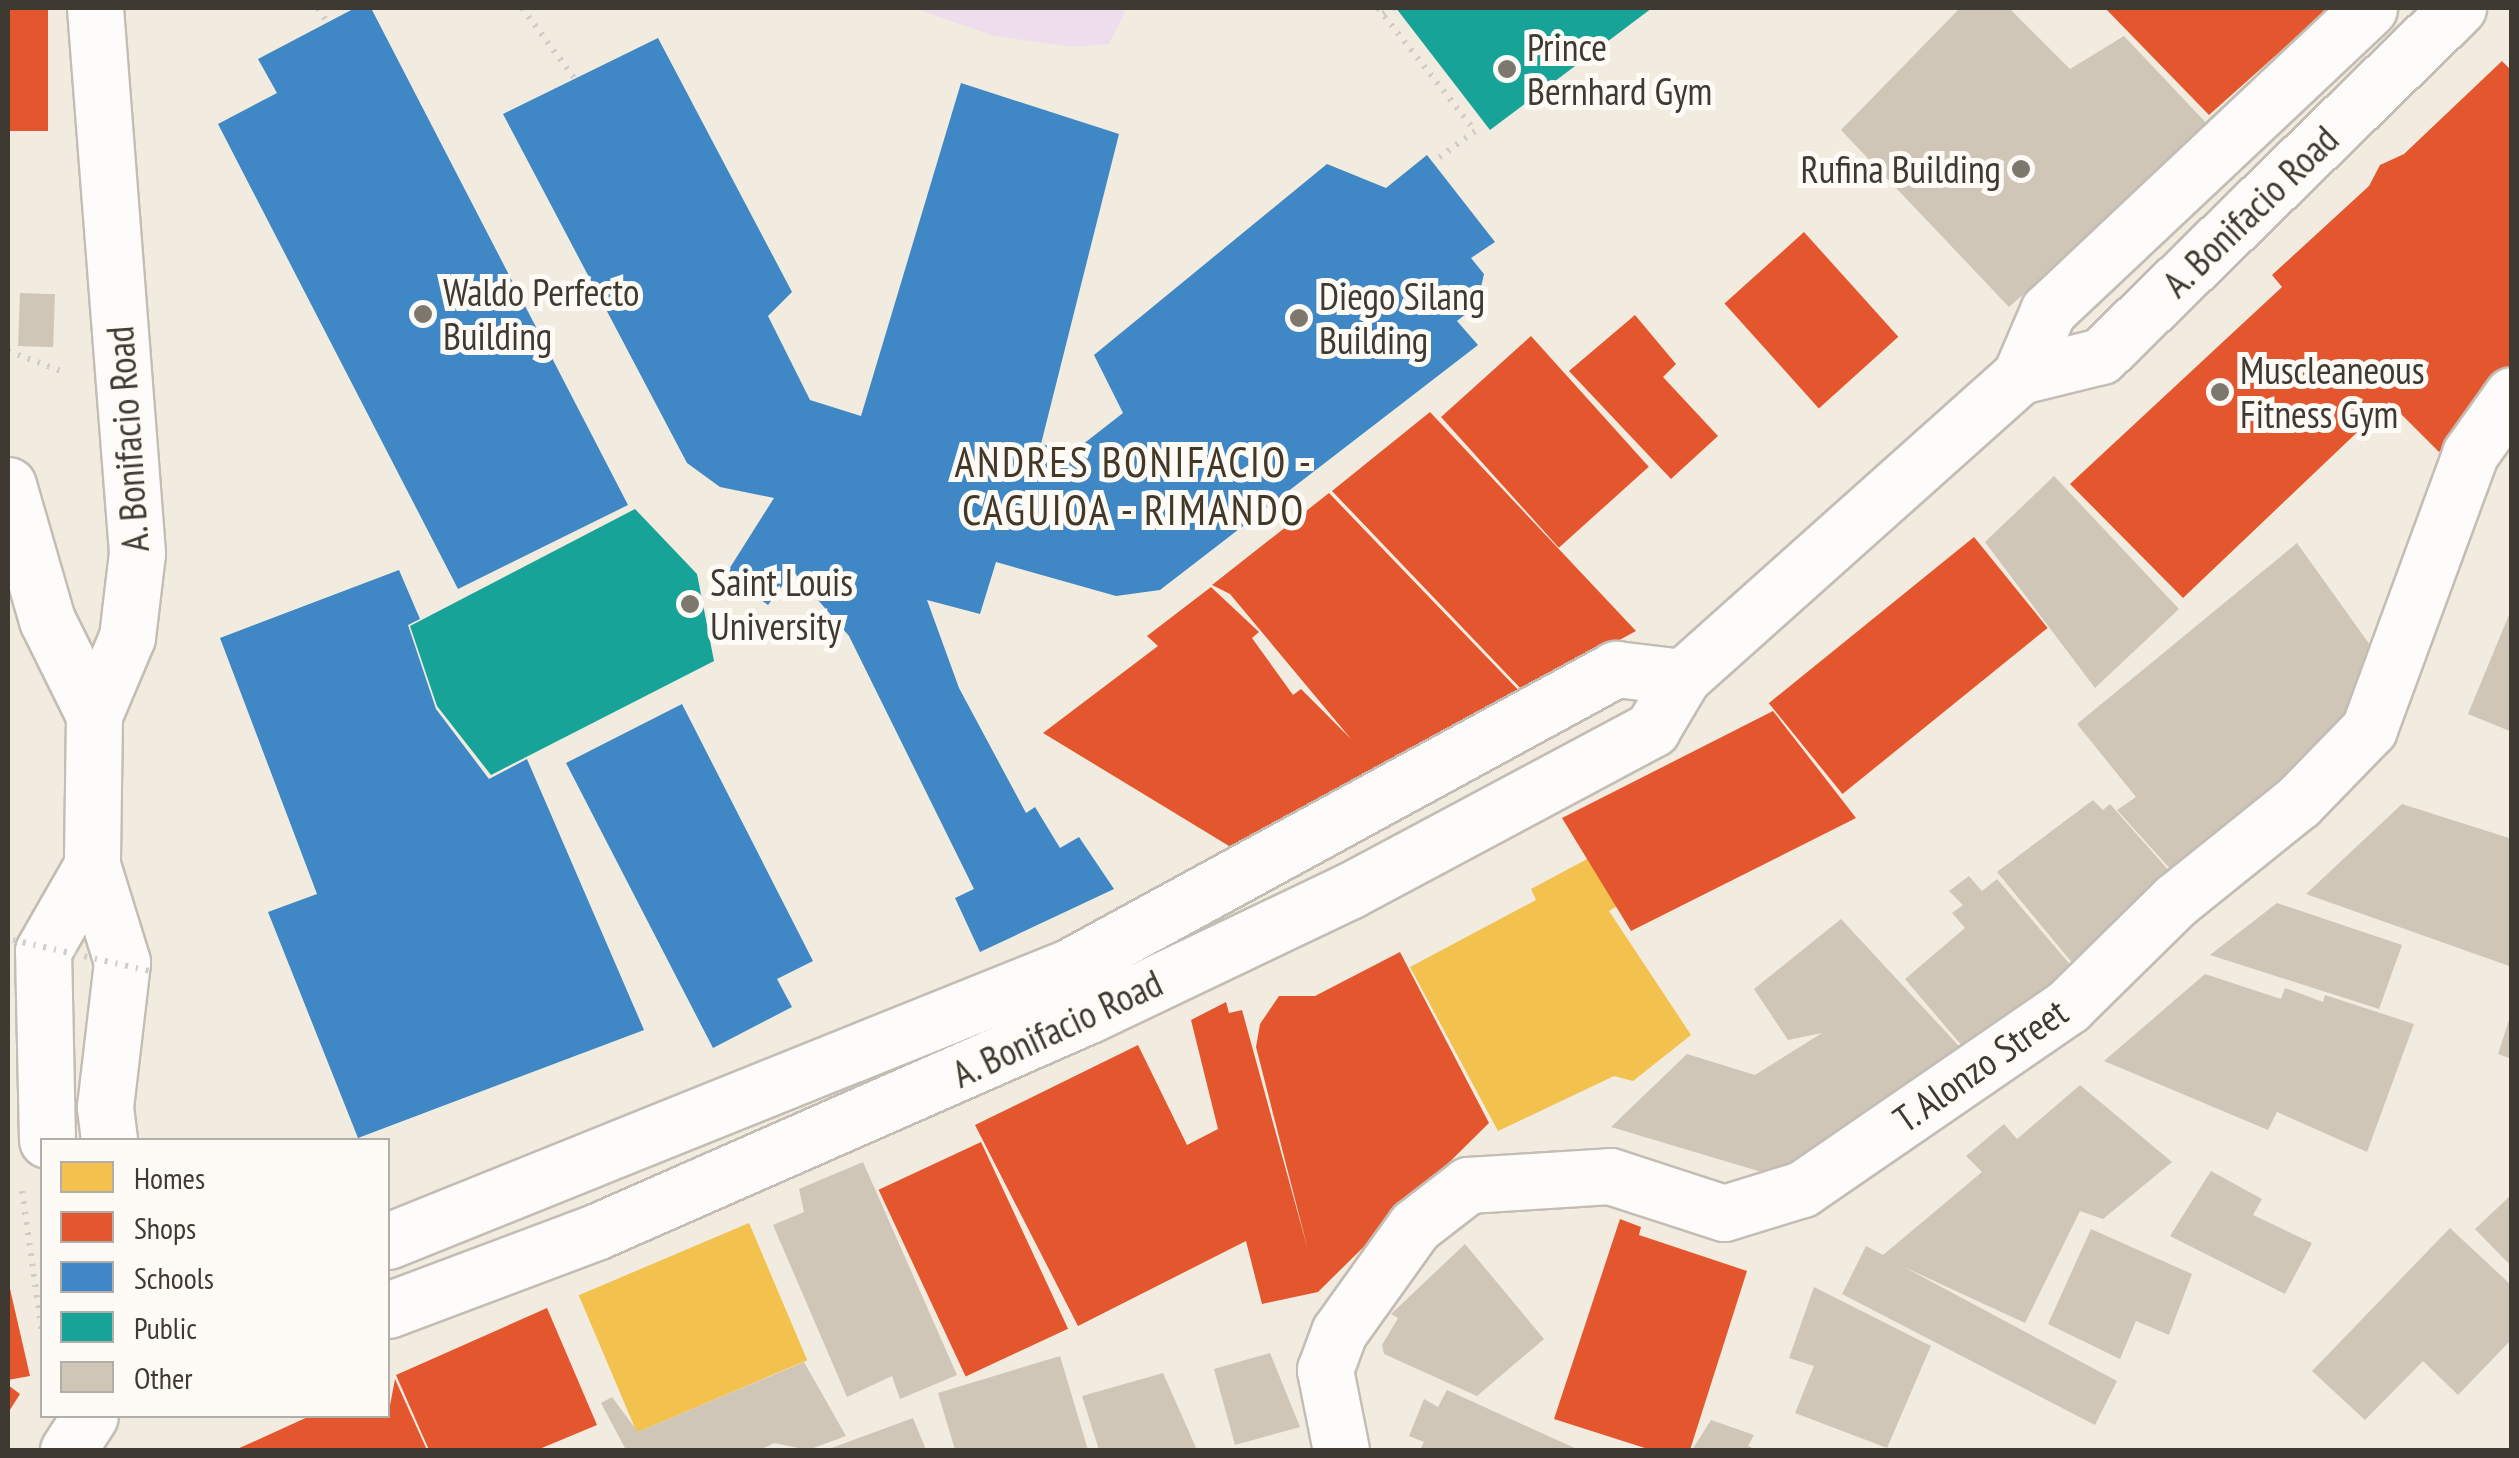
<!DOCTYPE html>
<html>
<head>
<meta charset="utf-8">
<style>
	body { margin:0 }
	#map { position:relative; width:2519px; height:1458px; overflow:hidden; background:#f2ebe0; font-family:"PT Sans Narrow",sans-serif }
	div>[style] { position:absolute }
	.green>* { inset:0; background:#eedeed }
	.homes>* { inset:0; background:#f2c14e; transform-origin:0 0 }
	.shops>* { inset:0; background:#e4572e; transform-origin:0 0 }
	.schools>* { inset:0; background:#3f88c5 }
	.public>* { inset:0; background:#17a398 }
	.building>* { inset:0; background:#d0c6b7; transform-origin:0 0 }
	.path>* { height:6px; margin-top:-3px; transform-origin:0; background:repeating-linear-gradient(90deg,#cfccc9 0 2.5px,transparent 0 10.5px) }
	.roads { filter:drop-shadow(2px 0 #c3bdb5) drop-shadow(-2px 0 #c3bdb5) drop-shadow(0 2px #c3bdb5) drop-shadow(0 -2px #c3bdb5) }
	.minor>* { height:55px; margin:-27.5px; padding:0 27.5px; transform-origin:27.5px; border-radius:27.5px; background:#fdfcfa }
	.tertiary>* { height:55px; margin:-27.5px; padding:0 27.5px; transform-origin:27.5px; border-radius:27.5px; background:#fdfcfa }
	.secondary>* { height:55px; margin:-27.5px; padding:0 27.5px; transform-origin:27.5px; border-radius:27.5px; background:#fdfcfa }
	.path-bridge>* { height:6px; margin-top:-3px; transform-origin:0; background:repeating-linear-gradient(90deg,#cfccc9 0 2.5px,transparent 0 10.5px) }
	.dots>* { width:28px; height:28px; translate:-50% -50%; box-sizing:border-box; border:5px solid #fefbf7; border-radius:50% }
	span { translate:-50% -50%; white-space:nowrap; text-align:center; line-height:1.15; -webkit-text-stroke:10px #fefbf7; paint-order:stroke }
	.poi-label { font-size:38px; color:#3e3931 }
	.left { translate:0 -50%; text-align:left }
	.right { translate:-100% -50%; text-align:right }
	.street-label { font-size:38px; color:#3e3931 }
	.quarter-label { font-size:42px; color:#433828; letter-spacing:2.5px }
	.frame { position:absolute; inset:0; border:10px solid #3e3931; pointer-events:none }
	.legend { position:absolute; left:40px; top:1138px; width:350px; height:280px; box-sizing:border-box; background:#fefbf7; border:2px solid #b1ada8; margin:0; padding:12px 18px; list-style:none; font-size:30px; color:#3e3931 }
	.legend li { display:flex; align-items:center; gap:20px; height:50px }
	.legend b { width:50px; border:2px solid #b1ada8 }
</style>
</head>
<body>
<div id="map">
	<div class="green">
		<i style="clip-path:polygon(913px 8px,1122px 8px,1125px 12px,1109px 44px,1073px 47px,994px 36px)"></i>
	</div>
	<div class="homes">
		<i style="clip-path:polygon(1589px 858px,1619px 905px,1609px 911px,1691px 1035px,1633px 1081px,1614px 1076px,1498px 1131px,1410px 967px,1536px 900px,1531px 889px)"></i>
		<i style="left:749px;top:1223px;width:149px;height:185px;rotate:67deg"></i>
	</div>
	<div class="shops">
		<i style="left:8px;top:8px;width:40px;height:123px"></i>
		<i style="clip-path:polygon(2105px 8px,2329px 8px,2209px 115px)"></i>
		<i style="clip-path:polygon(2502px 61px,2512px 71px,2512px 372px,2501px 393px,2439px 452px,2389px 402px,2183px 598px,2070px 484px,2282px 287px,2272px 275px,2369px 186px,2380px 165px,2404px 154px)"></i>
		<i style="left:1804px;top:232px;width:141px;height:107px;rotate:48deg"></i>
		<i style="clip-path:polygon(1635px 315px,1676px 364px,1663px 377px,1718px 436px,1671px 479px,1569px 371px)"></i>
		<i style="left:1531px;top:336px;width:176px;height:121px;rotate:48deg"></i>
		<i style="clip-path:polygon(1430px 412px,1636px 631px,1524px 692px,1332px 491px)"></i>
		<i style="clip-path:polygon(1329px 493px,1528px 700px,1234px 849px,1043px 733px,1158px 646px,1147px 636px,1211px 587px,1259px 632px,1252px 638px,1293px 695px,1301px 689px,1351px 739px,1230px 594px,1212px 585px)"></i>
		<i style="left:1974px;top:537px;width:117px;height:264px;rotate:51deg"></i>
		<i style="clip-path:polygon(1773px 711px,1856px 818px,1631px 931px,1562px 818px)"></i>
		<i style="clip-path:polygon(1400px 952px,1489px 1123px,1318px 1292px,1262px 1304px,1246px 1241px,1078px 1326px,975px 1125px,1138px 1045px,1187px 1145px,1218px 1129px,1191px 1020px,1226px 1002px,1229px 1013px,1242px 1010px,1308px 1250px,1256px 1047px,1260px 1024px,1279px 996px,1315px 996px)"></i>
		<i style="left:981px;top:1142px;width:206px;height:113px;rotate:65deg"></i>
		<i style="clip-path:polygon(1620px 1219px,1641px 1227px,1639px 1235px,1747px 1271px,1690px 1450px,1651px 1450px,1554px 1419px)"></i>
		<i style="clip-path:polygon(8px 1280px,30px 1376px,8px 1380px)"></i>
		<i style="clip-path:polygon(547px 1308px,597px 1425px,537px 1450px,429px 1450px,396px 1375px)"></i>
		<i style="clip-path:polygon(395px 1379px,427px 1450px,235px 1450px,310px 1416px,388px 1416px)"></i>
		<i style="clip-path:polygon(8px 1385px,20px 1394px,8px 1413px)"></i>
	</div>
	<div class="schools">
		<i style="clip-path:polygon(355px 8px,371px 8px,628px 505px,458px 589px,218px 124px,277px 93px,258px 59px)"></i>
		<i style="clip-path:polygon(658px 38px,792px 292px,768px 316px,810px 400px,861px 416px,961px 83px,1119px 134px,1041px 444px,1073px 452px,1123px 413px,1094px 355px,1327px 164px,1386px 188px,1427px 155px,1495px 242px,1471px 258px,1484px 274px,1477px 305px,1457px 321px,1478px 345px,1160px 590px,1116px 596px,996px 562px,980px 614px,927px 600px,959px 688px,1026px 813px,1035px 807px,1060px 848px,1079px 837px,1114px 889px,980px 952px,955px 898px,974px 889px,849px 636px,793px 571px,768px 605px,726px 574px,774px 498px,720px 487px,687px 463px,503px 114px)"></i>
		<i style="clip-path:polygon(399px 570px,420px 619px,408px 625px,436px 709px,489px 779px,527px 759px,644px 1030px,358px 1138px,268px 912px,317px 894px,220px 638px)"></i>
		<i style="clip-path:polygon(682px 704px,813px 961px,777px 979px,792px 1007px,713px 1048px,566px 763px)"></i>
	</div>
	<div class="public">
		<i style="clip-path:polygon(1396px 8px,1652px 8px,1490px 130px)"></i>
		<i style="clip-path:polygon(635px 509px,697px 574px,714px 661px,491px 775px,437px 706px,410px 626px)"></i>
	</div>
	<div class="building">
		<i style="clip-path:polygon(1960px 8px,2009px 8px,2070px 69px,2124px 36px,2210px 127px,2009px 307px,1841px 130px)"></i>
		<i style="left:20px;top:293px;width:35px;height:53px;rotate:2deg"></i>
		<i style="clip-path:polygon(2054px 476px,2179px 609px,2095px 688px,1985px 542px)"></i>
		<i style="clip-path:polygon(2297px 543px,2385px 666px,2317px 773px,2183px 883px,2117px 810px,2136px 797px,2077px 724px)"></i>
		<i style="clip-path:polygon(2511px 610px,2512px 610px,2512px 732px,2468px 714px)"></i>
		<i style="clip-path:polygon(2093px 800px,2103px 810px,2110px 804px,2186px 890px,2083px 976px,1997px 872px)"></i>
		<i style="clip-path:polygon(2402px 804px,2512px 839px,2512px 967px,2306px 894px)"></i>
		<i style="clip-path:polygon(1969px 876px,1982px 891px,1997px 879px,2080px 976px,1975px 1061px,1905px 979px,1965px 928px,1952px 913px,1963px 905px,1949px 891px)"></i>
		<i style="clip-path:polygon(2277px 903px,2402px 945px,2379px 1009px,2210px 955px)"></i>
		<i style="clip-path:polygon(1841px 919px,1971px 1059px,1795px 1182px,1611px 1127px,1687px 1054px,1755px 1075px,1822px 1033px,1788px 1040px,1754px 989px)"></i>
		<i style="clip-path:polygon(2205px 974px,2281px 999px,2285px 988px,2323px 1002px,2325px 995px,2414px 1024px,2367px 1152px,2277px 1112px,2268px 1130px,2104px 1061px)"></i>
		<i style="clip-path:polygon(2511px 1014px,2512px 1015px,2512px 1059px,2498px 1054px)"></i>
		<i style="clip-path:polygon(2080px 1085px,2172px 1162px,2103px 1219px,2080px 1211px,2025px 1323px,1904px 1267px,2117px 1381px,2095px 1425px,1842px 1294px,1866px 1246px,1883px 1255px,1982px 1172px,1966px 1156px,2004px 1124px,2017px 1139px)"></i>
		<i style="clip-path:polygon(863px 1162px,957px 1375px,900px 1399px,892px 1376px,847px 1397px,773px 1225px,804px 1212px,799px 1189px)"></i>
		<i style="clip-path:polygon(2211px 1171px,2262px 1199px,2253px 1215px,2312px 1243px,2285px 1294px,2170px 1236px)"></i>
		<i style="clip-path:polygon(2512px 1194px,2512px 1267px,2475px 1229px)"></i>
		<i style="clip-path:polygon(2450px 1228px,2512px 1286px,2512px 1339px,2458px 1395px,2423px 1361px,2365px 1420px,2312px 1371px)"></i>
		<i style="clip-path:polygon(2091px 1229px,2192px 1274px,2169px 1335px,2136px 1321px,2120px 1359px,2048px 1324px)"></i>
		<i style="clip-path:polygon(1465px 1244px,1544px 1339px,1477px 1396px,1384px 1354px,1382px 1345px,1398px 1318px,1391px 1314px)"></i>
		<i style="clip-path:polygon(1814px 1287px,1931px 1346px,1887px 1448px,1795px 1413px,1814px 1366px,1789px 1358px)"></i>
		<i style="clip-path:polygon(1270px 1353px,1300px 1427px,1235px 1445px,1214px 1369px)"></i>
		<i style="clip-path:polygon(1060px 1356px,1088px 1450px,955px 1450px,938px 1393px)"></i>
		<i style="clip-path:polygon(804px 1362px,846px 1436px,808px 1450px,774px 1443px,760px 1450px,626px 1450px,601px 1403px,612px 1397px,638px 1432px)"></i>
		<i style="clip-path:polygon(1163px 1373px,1197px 1450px,1099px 1450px,1082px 1396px)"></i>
		<i style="clip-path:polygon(1447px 1390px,1579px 1450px,1420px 1450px,1424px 1442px,1409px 1436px,1424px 1399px,1438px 1407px)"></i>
		<i style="clip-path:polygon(913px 1418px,926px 1450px,826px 1450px)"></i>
		<i style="clip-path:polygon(1711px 1420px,1754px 1435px,1748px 1446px,1758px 1450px,1692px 1450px)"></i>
	</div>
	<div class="path">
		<i style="left:318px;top:8px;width:17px;rotate:57deg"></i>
		<i style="left:522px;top:8px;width:89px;rotate:53.3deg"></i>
		<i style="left:1378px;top:8px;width:157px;rotate:51.7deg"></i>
		<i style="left:1475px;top:131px;width:52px;rotate:143.6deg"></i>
		<i style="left:1383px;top:14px;width:12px;rotate:-31deg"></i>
		<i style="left:8px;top:351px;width:62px;rotate:20.8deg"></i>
		<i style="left:22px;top:1191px;width:143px;rotate:82deg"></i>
	</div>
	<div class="roads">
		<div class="minor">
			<i style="left:1341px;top:1450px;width:82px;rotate:-101.3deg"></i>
			<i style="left:1325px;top:1370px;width:40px;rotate:-69.8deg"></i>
			<i style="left:1339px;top:1332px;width:130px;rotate:-54.4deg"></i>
			<i style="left:1415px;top:1226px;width:67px;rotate:-37.7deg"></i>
			<i style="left:1468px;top:1185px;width:142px;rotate:-3.6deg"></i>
			<i style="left:1610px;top:1176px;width:120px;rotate:18deg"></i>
			<i style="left:1724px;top:1213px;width:82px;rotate:-17.1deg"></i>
			<i style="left:1802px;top:1189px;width:323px;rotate:-34.5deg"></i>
			<i style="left:2068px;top:1006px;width:151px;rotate:-44.5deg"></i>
			<i style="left:2176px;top:900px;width:156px;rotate:-38.8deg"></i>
			<i style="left:2298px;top:802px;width:102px;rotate:-45.8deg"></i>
			<i style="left:2369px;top:729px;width:293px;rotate:-69.8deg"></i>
			<i style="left:2470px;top:454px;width:72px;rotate:-54.6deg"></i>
		</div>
		<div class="tertiary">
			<i style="left:68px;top:1450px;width:40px;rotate:-57.1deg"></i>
		</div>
		<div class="secondary">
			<i style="left:95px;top:8px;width:547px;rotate:85.59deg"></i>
			<i style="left:137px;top:553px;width:85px;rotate:96.8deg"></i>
			<i style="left:127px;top:637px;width:85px;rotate:112.9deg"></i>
			<i style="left:94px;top:715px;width:150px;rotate:90.8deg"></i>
			<i style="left:92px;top:865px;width:102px;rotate:72.8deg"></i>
			<i style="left:122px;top:962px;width:146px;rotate:96.7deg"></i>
			<i style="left:105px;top:1107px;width:33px;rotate:83deg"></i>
			<i style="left:2020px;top:376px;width:83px;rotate:-13.9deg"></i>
			<i style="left:2101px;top:356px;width:499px;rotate:-44.3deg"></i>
			<i style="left:8px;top:485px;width:141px;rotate:73.9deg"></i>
			<i style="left:47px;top:620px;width:106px;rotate:63.7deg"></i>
			<i style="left:47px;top:1140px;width:189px;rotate:-91.2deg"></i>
			<i style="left:43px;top:951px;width:99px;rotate:-60.3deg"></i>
			<i style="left:388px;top:1241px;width:734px;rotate:-21.92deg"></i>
			<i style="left:1069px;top:967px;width:623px;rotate:-28.58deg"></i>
			<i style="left:1616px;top:669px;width:67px;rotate:6.8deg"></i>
			<i style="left:388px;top:1310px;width:224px;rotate:-20.6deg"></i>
			<i style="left:598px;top:1231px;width:536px;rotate:-23.75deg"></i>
			<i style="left:1089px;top:1015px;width:288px;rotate:-25.5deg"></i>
			<i style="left:1349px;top:891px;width:344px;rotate:-28.1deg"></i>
			<i style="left:1652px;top:729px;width:61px;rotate:-59.2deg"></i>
			<i style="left:1683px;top:677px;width:452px;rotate:-41.8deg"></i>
			<i style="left:2020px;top:376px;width:71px;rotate:-66.7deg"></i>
			<i style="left:2048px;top:311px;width:441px;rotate:-43.3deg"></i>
		</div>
	</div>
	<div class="path-bridge">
		<i style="left:13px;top:940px;width:145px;rotate:12.8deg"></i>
	</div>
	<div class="dots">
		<i style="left:1507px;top:69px;background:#7d776e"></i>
		<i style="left:2021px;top:169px;background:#7d776e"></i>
		<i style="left:423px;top:314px;background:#7d776e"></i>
		<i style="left:1299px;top:318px;background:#7d776e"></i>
		<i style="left:2220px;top:392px;background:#7d776e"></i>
		<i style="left:690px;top:604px;background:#7d776e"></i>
	</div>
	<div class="poi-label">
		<span class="left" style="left:1527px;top:69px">Prince<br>Bernhard Gym</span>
		<span class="right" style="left:2001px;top:169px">Rufina Building</span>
		<span class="left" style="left:443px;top:314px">Waldo Perfecto<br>Building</span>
		<span class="left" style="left:1319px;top:318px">Diego Silang<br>Building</span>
		<span class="left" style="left:2240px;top:392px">Muscleaneous<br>Fitness Gym</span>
		<span class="left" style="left:710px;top:604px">Saint Louis<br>University</span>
	</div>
	<div class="street-label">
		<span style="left:2250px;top:211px;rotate:-44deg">A. Bonifacio Road</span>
		<span style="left:127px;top:439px;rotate:-94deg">A. Bonifacio Road</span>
		<span style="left:1057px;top:1028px;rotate:-25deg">A. Bonifacio Road</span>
		<span style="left:1980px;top:1065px;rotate:-35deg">T. Alonzo Street</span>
	</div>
	<div class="quarter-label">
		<span style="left:1134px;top:486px">ANDRES BONIFACIO -<br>CAGUIOA - RIMANDO</span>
	</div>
	<div class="frame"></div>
	<ul class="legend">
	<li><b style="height:28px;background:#f2c14e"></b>Homes</li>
	<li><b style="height:28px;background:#e4572e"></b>Shops</li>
	<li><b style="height:28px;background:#3f88c5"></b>Schools</li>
	<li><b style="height:28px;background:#17a398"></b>Public</li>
	<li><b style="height:28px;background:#d0c6b7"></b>Other</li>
	</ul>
</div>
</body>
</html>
